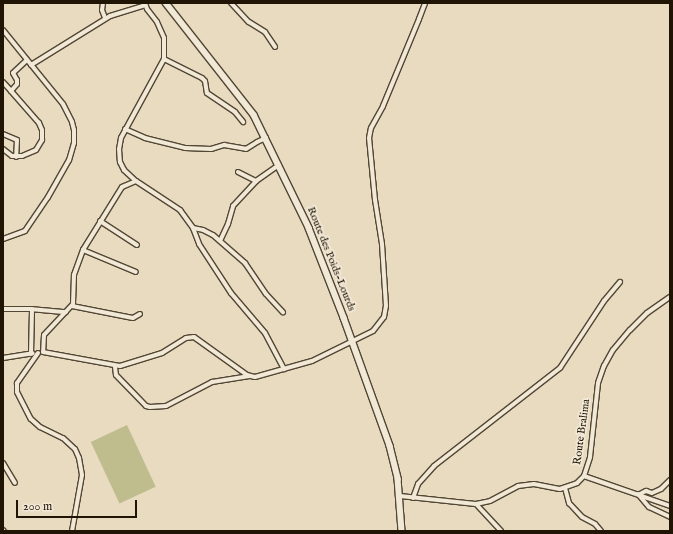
<!DOCTYPE html>
<html>
<head>
<meta charset="utf-8">
<style>
	body { margin:0 }
	#map { position:relative; width:673px; height:534px; overflow:hidden; background:#e9dbc0; font-family:"IM FELL English",serif }
	div>[style] { position:absolute }
	.green>* { inset:0; background:#bfbd8d; transform-origin:0 0 }
	.roads { filter:drop-shadow(1px 0 #524634) drop-shadow(-1px 0 #524634) drop-shadow(0 1px #524634) drop-shadow(0 -1px #524634) }
	.street>* { height:4px; margin:-2px; padding:0 2px; transform-origin:2px; border-radius:2px; background:#f1e8d6 }
	.secondary>* { height:5.5px; margin:-2.75px; padding:0 2.75px; transform-origin:2.75px; border-radius:2.75px; background:#f1e8d6 }
	span { translate:-50% -50%; white-space:nowrap; text-align:center; line-height:1.15; -webkit-text-stroke:3.5px #f1e8d6; paint-order:stroke }
	.street-label { font-size:11px; color:#201405 }
	.frame { position:absolute; inset:0; border:4px solid #201405; pointer-events:none }
	.scale { position:absolute; left:16px; top:500px; width:121px; height:18px; box-sizing:border-box; border:2px solid #201405; border-top:0; padding-left:5px; font-size:12px; line-height:14px; white-space:nowrap; color:#201405; -webkit-text-stroke:3px #f1e8d6; paint-order:stroke }
</style>
</head>
<body>
<div id="map">
	<div class="green">
		<i style="left:127px;top:425px;width:68px;height:40px;rotate:65deg"></i>
	</div>
	<div class="roads">
		<div class="street">
			<i style="left:103px;top:3px;width:7px;rotate:98deg"></i>
			<i style="left:102px;top:10px;width:9px;rotate:69deg"></i>
			<i style="left:145px;top:3px;width:6px;rotate:72deg"></i>
			<i style="left:147px;top:9px;width:16px;rotate:52deg"></i>
			<i style="left:157px;top:22px;width:17px;rotate:66deg"></i>
			<i style="left:164px;top:38px;width:21px;rotate:90deg"></i>
			<i style="left:164px;top:59px;width:90px;rotate:118.6deg"></i>
			<i style="left:121px;top:138px;width:11px;rotate:100deg"></i>
			<i style="left:119px;top:149px;width:13px;rotate:86deg"></i>
			<i style="left:120px;top:162px;width:9px;rotate:63deg"></i>
			<i style="left:124px;top:170px;width:16px;rotate:43deg"></i>
			<i style="left:136px;top:181px;width:53px;rotate:33.4deg"></i>
			<i style="left:180px;top:210px;width:22px;rotate:54deg"></i>
			<i style="left:193px;top:228px;width:17px;rotate:69deg"></i>
			<i style="left:199px;top:244px;width:59px;rotate:56.9deg"></i>
			<i style="left:231px;top:293px;width:52px;rotate:49.6deg"></i>
			<i style="left:265px;top:333px;width:41px;rotate:62.2deg"></i>
			<i style="left:231px;top:3px;width:26px;rotate:47deg"></i>
			<i style="left:249px;top:22px;width:19px;rotate:32deg"></i>
			<i style="left:265px;top:32px;width:18px;rotate:56deg"></i>
			<i style="left:3px;top:30px;width:95px;rotate:51deg"></i>
			<i style="left:63px;top:104px;width:20px;rotate:63deg"></i>
			<i style="left:72px;top:122px;width:8px;rotate:76deg"></i>
			<i style="left:74px;top:130px;width:13px;rotate:90deg"></i>
			<i style="left:74px;top:143px;width:18px;rotate:106deg"></i>
			<i style="left:69px;top:160px;width:43px;rotate:119.6deg"></i>
			<i style="left:48px;top:197px;width:41px;rotate:124.1deg"></i>
			<i style="left:25px;top:231px;width:23px;rotate:160deg"></i>
			<i style="left:164px;top:59px;width:42px;rotate:26.6deg"></i>
			<i style="left:202px;top:78px;width:4px;rotate:45deg"></i>
			<i style="left:205px;top:81px;width:12px;rotate:81deg"></i>
			<i style="left:207px;top:93px;width:34px;rotate:34deg"></i>
			<i style="left:235px;top:112px;width:13px;rotate:51deg"></i>
			<i style="left:31px;top:65px;width:93px;rotate:-31.8deg"></i>
			<i style="left:110px;top:16px;width:37px;rotate:-17deg"></i>
			<i style="left:3px;top:82px;width:12px;rotate:48deg"></i>
			<i style="left:125px;top:129px;width:22px;rotate:24deg"></i>
			<i style="left:145px;top:138px;width:41px;rotate:14deg"></i>
			<i style="left:185px;top:148px;width:26px;rotate:2deg"></i>
			<i style="left:211px;top:149px;width:14px;rotate:-17deg"></i>
			<i style="left:224px;top:145px;width:22px;rotate:10deg"></i>
			<i style="left:246px;top:149px;width:13px;rotate:-32deg"></i>
			<i style="left:257px;top:142px;width:10px;rotate:-24deg"></i>
			<i style="left:3px;top:134px;width:15px;rotate:23deg"></i>
			<i style="left:17px;top:140px;width:17px;rotate:93deg"></i>
			<i style="left:3px;top:149px;width:11px;rotate:38deg"></i>
			<i style="left:12px;top:156px;width:10px"></i>
			<i style="left:22px;top:156px;width:15px;rotate:-23deg"></i>
			<i style="left:36px;top:150px;width:12px;rotate:-59deg"></i>
			<i style="left:42px;top:140px;width:10px;rotate:-90deg"></i>
			<i style="left:42px;top:130px;width:8px;rotate:-113deg"></i>
			<i style="left:39px;top:123px;width:43px;rotate:-131.2deg"></i>
			<i style="left:11px;top:91px;width:9px;rotate:-49deg"></i>
			<i style="left:17px;top:84px;width:4px;rotate:-90deg"></i>
			<i style="left:17px;top:80px;width:8px;rotate:-120deg"></i>
			<i style="left:13px;top:73px;width:19px;rotate:-43deg"></i>
			<i style="left:238px;top:172px;width:20px;rotate:27deg"></i>
			<i style="left:256px;top:181px;width:28px;rotate:-35deg"></i>
			<i style="left:136px;top:181px;width:15px;rotate:157deg"></i>
			<i style="left:122px;top:187px;width:74px;rotate:121.8deg"></i>
			<i style="left:83px;top:250px;width:27px;rotate:110deg"></i>
			<i style="left:74px;top:275px;width:29px;rotate:92deg"></i>
			<i style="left:73px;top:304px;width:42px;rotate:133.1deg"></i>
			<i style="left:44px;top:335px;width:17px;rotate:93deg"></i>
			<i style="left:43px;top:352px;width:78px;rotate:10.3deg"></i>
			<i style="left:120px;top:366px;width:44px;rotate:-17.2deg"></i>
			<i style="left:162px;top:353px;width:28px;rotate:-32deg"></i>
			<i style="left:186px;top:338px;width:8px;rotate:-7deg"></i>
			<i style="left:194px;top:337px;width:65px;rotate:35.6deg"></i>
			<i style="left:247px;top:375px;width:8px;rotate:14deg"></i>
			<i style="left:255px;top:377px;width:59px;rotate:-15.7deg"></i>
			<i style="left:312px;top:361px;width:68px;rotate:-26.2deg"></i>
			<i style="left:373px;top:331px;width:18px;rotate:-52deg"></i>
			<i style="left:384px;top:317px;width:11px;rotate:-80deg"></i>
			<i style="left:386px;top:306px;width:62px;rotate:-93.7deg"></i>
			<i style="left:382px;top:244px;width:45px;rotate:-99deg"></i>
			<i style="left:375px;top:200px;width:62px;rotate:-95.5deg"></i>
			<i style="left:369px;top:138px;width:10px;rotate:-79deg"></i>
			<i style="left:371px;top:128px;width:25px;rotate:-61deg"></i>
			<i style="left:383px;top:106px;width:94px;rotate:-67.5deg"></i>
			<i style="left:419px;top:19px;width:17px;rotate:-69deg"></i>
			<i style="left:100px;top:221px;width:44px;rotate:33deg"></i>
			<i style="left:193px;top:228px;width:10px;rotate:11deg"></i>
			<i style="left:203px;top:230px;width:11px;rotate:27deg"></i>
			<i style="left:213px;top:235px;width:43px;rotate:41.2deg"></i>
			<i style="left:245px;top:263px;width:37px;rotate:56deg"></i>
			<i style="left:266px;top:294px;width:25px;rotate:47deg"></i>
			<i style="left:220px;top:241px;width:19px;rotate:-65deg"></i>
			<i style="left:228px;top:224px;width:19px;rotate:-74deg"></i>
			<i style="left:233px;top:206px;width:34px;rotate:-47deg"></i>
			<i style="left:83px;top:250px;width:57px;rotate:22.5deg"></i>
			<i style="left:72px;top:306px;width:62px;rotate:11.1deg"></i>
			<i style="left:133px;top:318px;width:8px;rotate:-30deg"></i>
			<i style="left:3px;top:309px;width:27px"></i>
			<i style="left:30px;top:309px;width:36px;rotate:5deg"></i>
			<i style="left:38px;top:353px;width:37px;rotate:125deg"></i>
			<i style="left:17px;top:383px;width:9px;rotate:90deg"></i>
			<i style="left:17px;top:392px;width:30px;rotate:63deg"></i>
			<i style="left:31px;top:419px;width:12px;rotate:42deg"></i>
			<i style="left:40px;top:427px;width:25px;rotate:26deg"></i>
			<i style="left:63px;top:438px;width:16px;rotate:43deg"></i>
			<i style="left:75px;top:449px;width:10px;rotate:66deg"></i>
			<i style="left:79px;top:458px;width:17px;rotate:80deg"></i>
			<i style="left:82px;top:475px;width:57px;rotate:100.1deg"></i>
			<i style="left:31px;top:354px;width:45px;rotate:-88.7deg"></i>
			<i style="left:3px;top:358px;width:30px;rotate:-9deg"></i>
			<i style="left:115px;top:367px;width:8px;rotate:83deg"></i>
			<i style="left:116px;top:375px;width:43px;rotate:45.9deg"></i>
			<i style="left:146px;top:406px;width:4px;rotate:14deg"></i>
			<i style="left:150px;top:407px;width:16px;rotate:-4deg"></i>
			<i style="left:166px;top:406px;width:52px;rotate:-27.6deg"></i>
			<i style="left:212px;top:382px;width:38px;rotate:-9deg"></i>
			<i style="left:3px;top:463px;width:23px;rotate:59deg"></i>
			<i style="left:584px;top:476px;width:91px;rotate:19.2deg"></i>
			<i style="left:565px;top:488px;width:16px;rotate:75deg"></i>
			<i style="left:569px;top:503px;width:19px;rotate:47deg"></i>
			<i style="left:582px;top:517px;width:15px;rotate:28deg"></i>
			<i style="left:595px;top:524px;width:9px;rotate:49deg"></i>
			<i style="left:638px;top:494px;width:17px;rotate:50deg"></i>
			<i style="left:649px;top:507px;width:23px;rotate:25deg"></i>
			<i style="left:640px;top:494px;width:7px;rotate:-27deg"></i>
			<i style="left:646px;top:491px;width:6px;rotate:18deg"></i>
			<i style="left:652px;top:493px;width:10px;rotate:-24deg"></i>
			<i style="left:661px;top:489px;width:13px;rotate:-45deg"></i>
			<i style="left:400px;top:496px;width:76px;rotate:6deg"></i>
			<i style="left:476px;top:504px;width:14px;rotate:-12deg"></i>
			<i style="left:490px;top:501px;width:32px;rotate:-28deg"></i>
			<i style="left:518px;top:486px;width:16px;rotate:-7deg"></i>
			<i style="left:534px;top:484px;width:26px;rotate:11deg"></i>
			<i style="left:560px;top:489px;width:18px;rotate:-19deg"></i>
			<i style="left:577px;top:483px;width:10px;rotate:-45deg"></i>
			<i style="left:584px;top:476px;width:20px;rotate:-72deg"></i>
			<i style="left:590px;top:457px;width:74px;rotate:-83.8deg"></i>
			<i style="left:598px;top:383px;width:18px;rotate:-71deg"></i>
			<i style="left:604px;top:366px;width:18px;rotate:-61deg"></i>
			<i style="left:613px;top:350px;width:26px;rotate:-50deg"></i>
			<i style="left:630px;top:330px;width:24px;rotate:-45deg"></i>
			<i style="left:647px;top:313px;width:28px;rotate:-35deg"></i>
			<i style="left:413px;top:498px;width:15px;rotate:-70deg"></i>
			<i style="left:418px;top:484px;width:24px;rotate:-48deg"></i>
			<i style="left:434px;top:466px;width:160px;rotate:-37.9deg"></i>
			<i style="left:560px;top:368px;width:80px;rotate:-56.7deg"></i>
			<i style="left:604px;top:301px;width:25px;rotate:-50deg"></i>
			<i style="left:476px;top:504px;width:37px;rotate:47deg"></i>
			<i style="left:3px;top:530px;width:1px;rotate:45deg"></i>
		</div>
		<div class="secondary">
			<i style="left:166px;top:3px;width:142px;rotate:51.8deg"></i>
			<i style="left:254px;top:115px;width:126px;rotate:64deg"></i>
			<i style="left:309px;top:228px;width:97px;rotate:68.7deg"></i>
			<i style="left:344px;top:318px;width:136px;rotate:70.2deg"></i>
			<i style="left:390px;top:446px;width:34px;rotate:76deg"></i>
			<i style="left:398px;top:479px;width:52px;rotate:85.6deg"></i>
		</div>
	</div>
	<div class="street-label">
		<span style="left:331px;top:259px;rotate:68deg">Route des Poids-Lourds</span>
		<span style="left:582px;top:432px;rotate:-82deg">Route Bralima</span>
	</div>
	<div class="frame"></div>
	<div class="scale">200 m</div>
</div>
</body>
</html>
